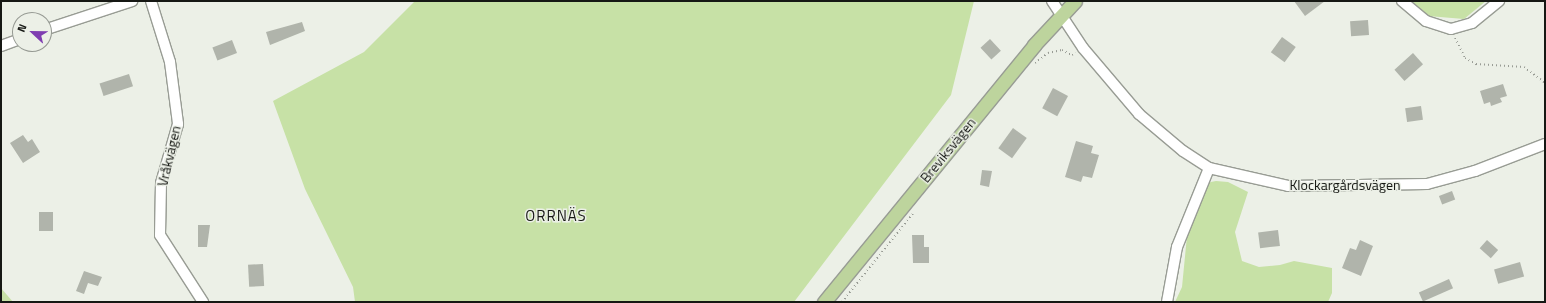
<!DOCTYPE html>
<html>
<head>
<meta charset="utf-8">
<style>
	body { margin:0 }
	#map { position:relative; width:1546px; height:303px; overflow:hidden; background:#ecf0e7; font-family:"Titillium Web",sans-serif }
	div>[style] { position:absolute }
	.green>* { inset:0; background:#c7e1a6 }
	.building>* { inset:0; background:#b0b4ab; transform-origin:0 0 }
	.path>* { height:2px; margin-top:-1px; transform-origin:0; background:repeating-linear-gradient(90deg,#999c95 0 1px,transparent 0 4px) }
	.roads { filter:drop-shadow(1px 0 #989c94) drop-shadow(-1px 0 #989c94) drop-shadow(0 1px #989c94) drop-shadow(0 -1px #989c94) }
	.minor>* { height:10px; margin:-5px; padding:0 5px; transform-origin:5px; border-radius:5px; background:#fff }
	.major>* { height:13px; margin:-6.5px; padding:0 6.5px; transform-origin:6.5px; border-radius:6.5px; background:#bdd49d }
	span { translate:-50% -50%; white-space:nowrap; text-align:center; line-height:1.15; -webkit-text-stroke:3px #ecf0e7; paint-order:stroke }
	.street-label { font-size:14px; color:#161814 }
	.neighbourhood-label { font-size:15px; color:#161814; letter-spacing:1px }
	.frame { position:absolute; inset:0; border:2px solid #161814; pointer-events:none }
	.north { position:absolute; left:12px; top:12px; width:40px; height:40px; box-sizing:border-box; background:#ecf0e7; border:1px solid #969a93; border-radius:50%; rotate:292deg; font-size:11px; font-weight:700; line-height:16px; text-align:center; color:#161814 }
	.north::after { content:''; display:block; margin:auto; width:14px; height:18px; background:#7f3db1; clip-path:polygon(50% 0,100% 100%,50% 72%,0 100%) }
</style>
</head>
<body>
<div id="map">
	<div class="green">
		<i style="clip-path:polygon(415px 1px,974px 1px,951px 95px,794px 302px,355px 302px,353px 287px,305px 189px,273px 101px,364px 52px)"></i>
		<i style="clip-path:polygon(1411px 1px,1486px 1px,1464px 19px,1428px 16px)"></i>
		<i style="clip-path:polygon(1216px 181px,1228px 182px,1248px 192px,1235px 232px,1242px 261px,1259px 267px,1280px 265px,1294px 261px,1332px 268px,1332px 293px,1328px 302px,1175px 302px,1182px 287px,1187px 236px,1206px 183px)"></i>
		<i style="clip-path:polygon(1px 288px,13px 302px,1px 302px)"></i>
	</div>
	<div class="building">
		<i style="clip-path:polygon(1294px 1px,1325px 1px,1305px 16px)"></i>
		<i style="left:1368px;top:20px;width:15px;height:18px;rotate:86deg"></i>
		<i style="clip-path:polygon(302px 22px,305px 31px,270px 45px,266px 32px)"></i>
		<i style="left:1282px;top:37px;width:17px;height:19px;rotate:36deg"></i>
		<i style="left:990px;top:39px;width:16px;height:13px;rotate:47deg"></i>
		<i style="left:232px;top:40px;width:14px;height:21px;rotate:69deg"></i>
		<i style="left:1413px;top:53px;width:15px;height:25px;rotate:48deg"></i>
		<i style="left:129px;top:74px;width:13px;height:31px;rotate:72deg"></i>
		<i style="clip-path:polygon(1503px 84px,1507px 96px,1500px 98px,1502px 102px,1491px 106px,1490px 102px,1484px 104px,1480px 91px)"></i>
		<i style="left:1053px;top:88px;width:17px;height:23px;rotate:28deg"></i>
		<i style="left:1421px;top:106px;width:14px;height:16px;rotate:82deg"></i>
		<i style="left:1013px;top:128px;width:17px;height:25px;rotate:36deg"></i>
		<i style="clip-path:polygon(23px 135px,28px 142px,32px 139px,40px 152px,23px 163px,10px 143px)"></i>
		<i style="clip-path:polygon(1076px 141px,1093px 146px,1091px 153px,1099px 155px,1092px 178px,1083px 176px,1081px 182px,1065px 177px)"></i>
		<i style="clip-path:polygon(982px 170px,992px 171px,989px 187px,980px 185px)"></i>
		<i style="left:1452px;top:191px;width:9px;height:14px;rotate:69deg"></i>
		<i style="left:39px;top:212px;width:14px;height:19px"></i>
		<i style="clip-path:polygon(198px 225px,210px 225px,207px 247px,198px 247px)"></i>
		<i style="left:1278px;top:230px;width:16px;height:20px;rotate:83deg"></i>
		<i style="clip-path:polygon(912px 235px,924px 235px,924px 247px,929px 247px,929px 263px,913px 263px)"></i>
		<i style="clip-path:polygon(1360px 240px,1373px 246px,1361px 276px,1342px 268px,1350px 248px,1356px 250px)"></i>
		<i style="left:1487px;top:240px;width:15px;height:11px;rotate:42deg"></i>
		<i style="left:1520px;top:262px;width:15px;height:27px;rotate:74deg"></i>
		<i style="left:263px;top:264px;width:22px;height:15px;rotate:87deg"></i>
		<i style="clip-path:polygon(84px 271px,102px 277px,98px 286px,88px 283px,84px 294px,76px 291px)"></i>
		<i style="left:1449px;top:279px;width:10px;height:33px;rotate:66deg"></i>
	</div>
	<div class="path">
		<i style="left:1455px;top:38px;width:22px;rotate:63deg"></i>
		<i style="left:1465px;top:58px;width:13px;rotate:29deg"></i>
		<i style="left:1476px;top:64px;width:48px;rotate:3.6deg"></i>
		<i style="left:1524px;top:67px;width:26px;rotate:37deg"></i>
		<i style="left:1035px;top:63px;width:16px;rotate:-38deg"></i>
		<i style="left:1048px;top:53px;width:14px;rotate:-12deg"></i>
		<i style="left:1062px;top:50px;width:11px;rotate:27deg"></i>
		<i style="left:1072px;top:55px;width:4px;rotate:-34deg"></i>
		<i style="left:842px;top:302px;width:115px;rotate:-51.3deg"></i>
	</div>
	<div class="roads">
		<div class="minor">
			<i style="left:151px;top:1px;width:64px;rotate:72.7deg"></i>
			<i style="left:170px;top:62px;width:63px;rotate:82.6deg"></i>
			<i style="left:178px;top:124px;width:61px;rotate:106.1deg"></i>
			<i style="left:161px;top:183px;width:52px;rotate:91.1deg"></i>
			<i style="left:160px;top:235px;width:80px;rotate:57.3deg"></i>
			<i style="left:1052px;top:1px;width:56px;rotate:56.6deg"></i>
			<i style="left:1083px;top:48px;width:87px;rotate:49.7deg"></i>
			<i style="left:1139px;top:114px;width:57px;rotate:40.1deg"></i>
			<i style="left:1183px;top:151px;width:31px;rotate:33deg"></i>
			<i style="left:1209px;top:168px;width:81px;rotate:12.8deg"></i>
			<i style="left:1288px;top:186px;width:139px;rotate:-0.8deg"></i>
			<i style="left:1427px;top:184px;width:50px;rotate:-15.2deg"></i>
			<i style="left:1475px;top:171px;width:75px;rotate:-21.1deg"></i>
			<i style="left:1402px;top:1px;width:31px;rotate:40deg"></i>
			<i style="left:1426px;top:21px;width:26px;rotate:18deg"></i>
			<i style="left:1451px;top:29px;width:22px;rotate:-16deg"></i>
			<i style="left:1472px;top:23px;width:35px;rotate:-39deg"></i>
			<i style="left:44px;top:30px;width:93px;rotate:-18.2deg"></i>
			<i style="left:1px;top:46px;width:20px;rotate:-20deg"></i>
			<i style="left:1167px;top:302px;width:56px;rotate:-79.7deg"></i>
			<i style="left:1177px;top:247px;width:85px;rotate:-67.9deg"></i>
		</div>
		<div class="major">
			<i style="left:824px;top:302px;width:332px;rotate:-50.7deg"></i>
			<i style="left:1034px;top:45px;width:60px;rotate:-47deg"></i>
		</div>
	</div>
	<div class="street-label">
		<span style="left:948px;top:150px;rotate:-51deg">Breviksvägen</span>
		<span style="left:169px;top:156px;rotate:-77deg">Vråkvägen</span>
		<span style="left:1345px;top:185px">Klockargårdsvägen</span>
	</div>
	<div class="neighbourhood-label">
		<span style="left:556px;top:216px">ORRNÄS</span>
	</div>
	<div class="frame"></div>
	<div class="north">N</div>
</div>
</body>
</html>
